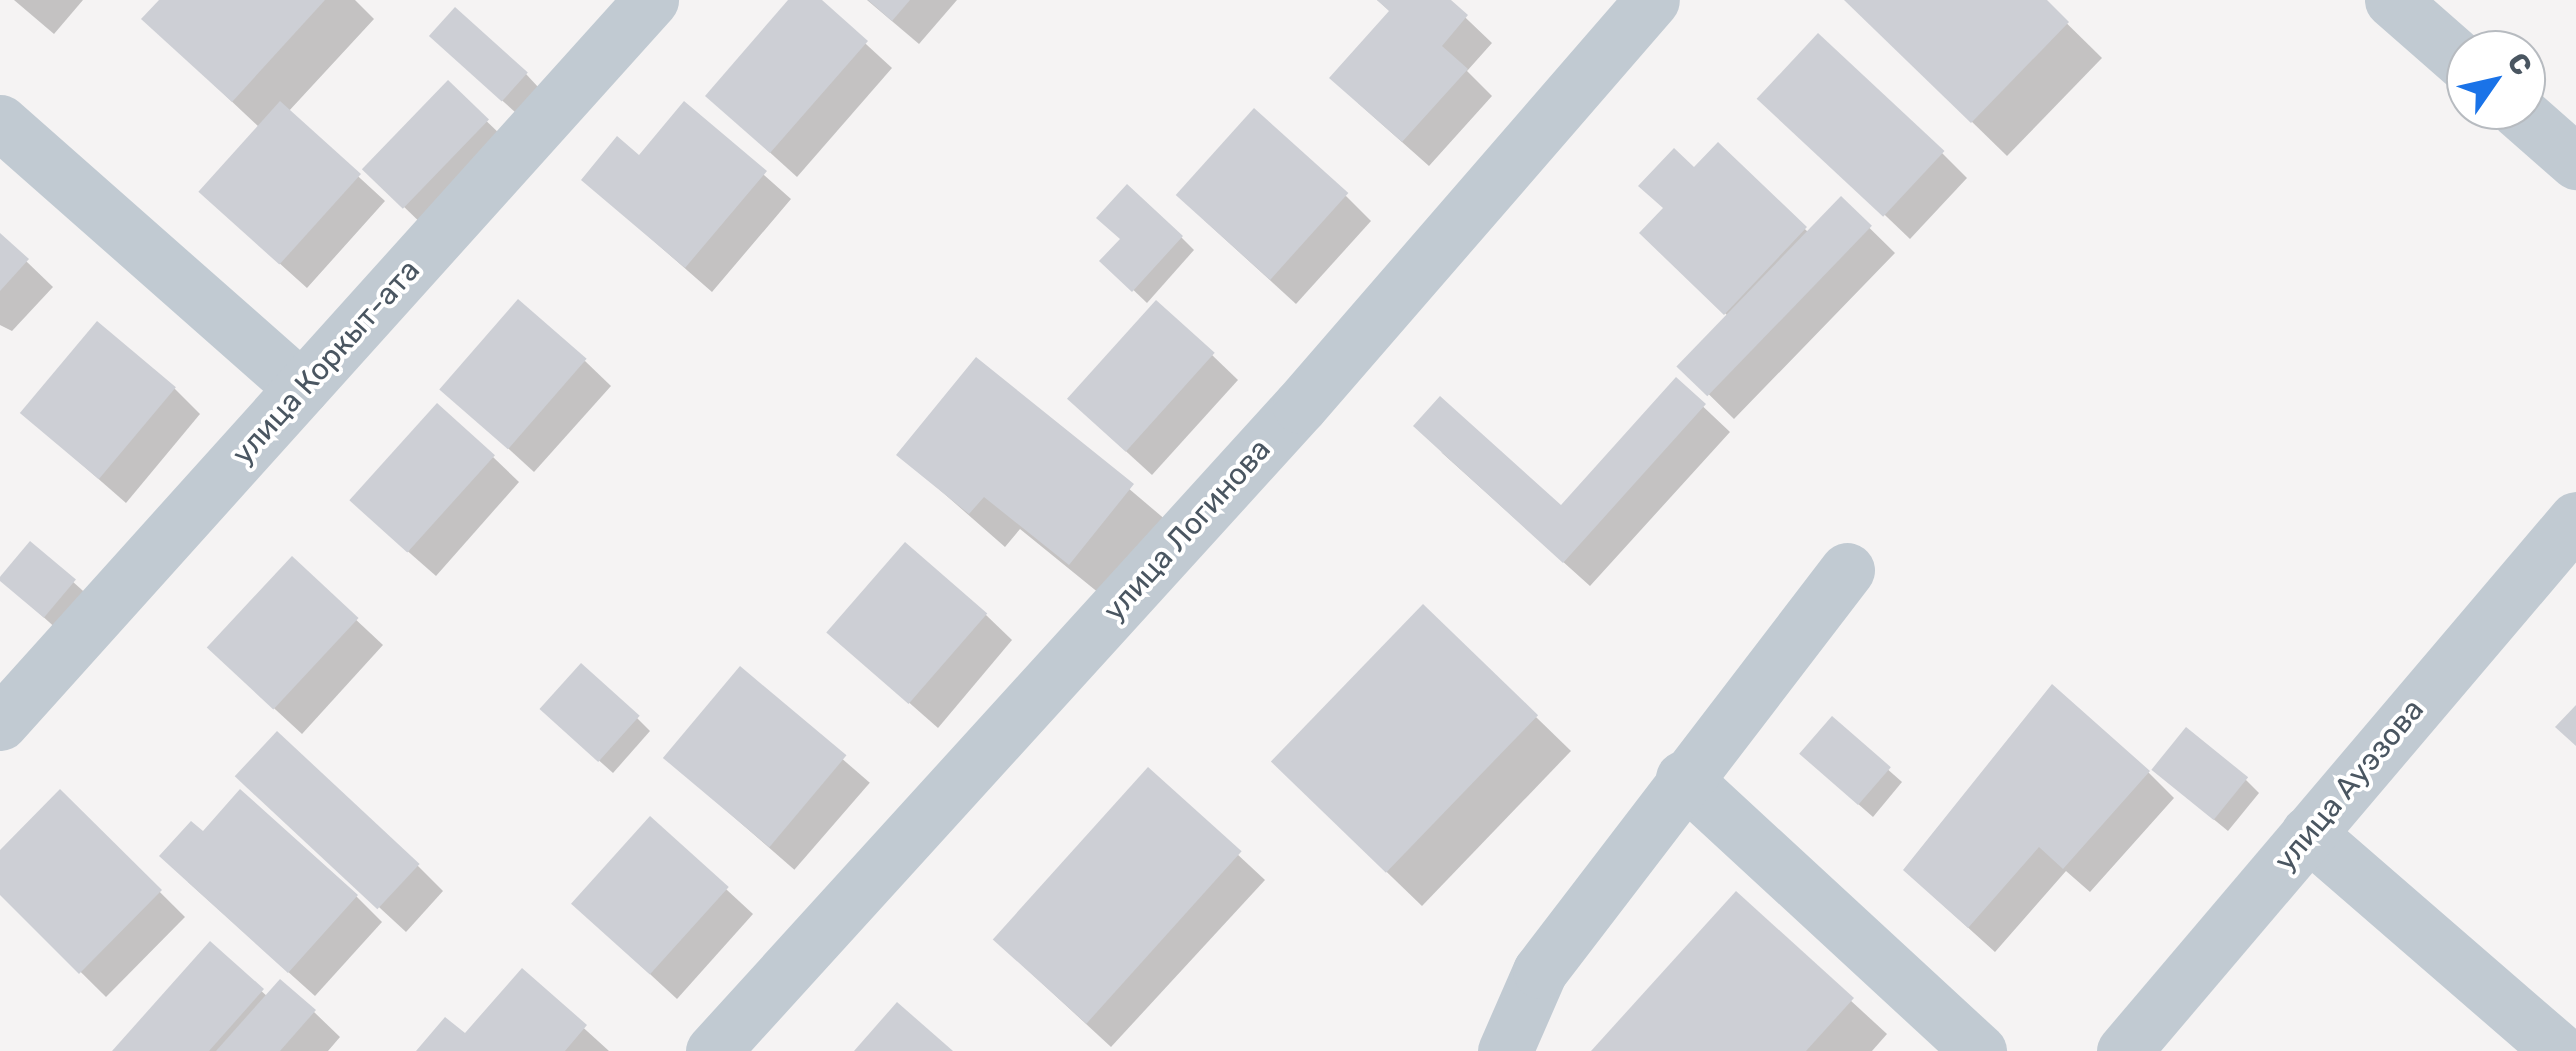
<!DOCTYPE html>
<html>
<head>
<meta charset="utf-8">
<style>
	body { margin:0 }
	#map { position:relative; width:2576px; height:1051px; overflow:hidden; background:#f5f3f3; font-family:Rubik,sans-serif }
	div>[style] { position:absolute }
	.shadow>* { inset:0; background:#0003; transform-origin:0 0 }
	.building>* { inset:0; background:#cdcfd5; transform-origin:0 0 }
	.minor>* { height:55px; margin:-27.5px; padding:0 27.5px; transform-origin:27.5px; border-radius:27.5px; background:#c1cad2 }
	span { translate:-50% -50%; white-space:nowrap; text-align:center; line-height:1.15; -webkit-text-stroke:8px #fff; paint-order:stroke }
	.street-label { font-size:30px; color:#4a5661 }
	.north { position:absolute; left:2446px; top:30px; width:100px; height:100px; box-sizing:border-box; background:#fff; border:2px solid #b7bbc0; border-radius:50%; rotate:56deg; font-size:28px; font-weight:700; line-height:40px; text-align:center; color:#4a5661 }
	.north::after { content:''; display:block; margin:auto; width:35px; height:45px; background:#1a73e8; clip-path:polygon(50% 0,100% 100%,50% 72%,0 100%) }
</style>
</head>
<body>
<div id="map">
	<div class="shadow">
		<i style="clip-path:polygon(14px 0,83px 0,54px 34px)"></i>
		<i style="clip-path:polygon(162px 0,355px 0,374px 19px,288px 112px,385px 201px,307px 288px,228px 217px,260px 128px,144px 19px)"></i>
		<i style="clip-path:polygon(791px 0,818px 0,892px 68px,797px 177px,708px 96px)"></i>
		<i style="clip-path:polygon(867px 0,957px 0,919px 44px)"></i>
		<i style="clip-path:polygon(1377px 0,1447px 0,1492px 43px,1467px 71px,1492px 96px,1429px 166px,1358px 103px,1391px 12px)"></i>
		<i style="clip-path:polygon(1847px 0,2043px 0,2102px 58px,2007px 156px)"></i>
		<i style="clip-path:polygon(445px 49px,526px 74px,539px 88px,516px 113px)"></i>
		<i style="left:448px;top:84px;width:91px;height:119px;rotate:44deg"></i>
		<i style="clip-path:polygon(684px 104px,791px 199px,712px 292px,584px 180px,639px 158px)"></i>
		<i style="clip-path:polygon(1771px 106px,1942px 153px,1967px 178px,1910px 239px)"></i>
		<i style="clip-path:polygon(1718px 145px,1809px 233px,1841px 200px,1895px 253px,1734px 419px,1680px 366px,1728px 316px,1667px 258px,1665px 209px)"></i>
		<i style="clip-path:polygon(1346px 196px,1371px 221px,1296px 304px,1204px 220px)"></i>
		<i style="clip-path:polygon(0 236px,53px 287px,12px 331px,0 325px)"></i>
		<i style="clip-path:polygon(1181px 237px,1194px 250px,1147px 303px,1103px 261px)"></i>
		<i style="clip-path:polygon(1212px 355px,1238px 380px,1152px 475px,1095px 423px)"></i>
		<i style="clip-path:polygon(977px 360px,1167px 521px,1105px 598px,1020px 529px,1005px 547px,900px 455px)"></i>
		<i style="clip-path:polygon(585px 361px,611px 386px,534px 472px,443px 389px)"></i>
		<i style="clip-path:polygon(1676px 381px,1730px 432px,1590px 586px,1441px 452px,1561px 508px)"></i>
		<i style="clip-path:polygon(174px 388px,200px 414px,126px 503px,23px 413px)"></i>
		<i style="clip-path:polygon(493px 457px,519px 482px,436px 576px,379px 526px)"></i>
		<i style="left:31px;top:544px;width:75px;height:46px;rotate:42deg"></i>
		<i style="clip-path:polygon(292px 560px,383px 645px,302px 734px,236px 673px)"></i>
		<i style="clip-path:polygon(986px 615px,1012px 640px,938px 728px,831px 634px)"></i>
		<i style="left:740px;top:670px;width:172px;height:115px;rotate:41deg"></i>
		<i style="clip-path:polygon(1536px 717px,1571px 751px,1422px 906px,1309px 797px)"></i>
		<i style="clip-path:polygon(637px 718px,650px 731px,613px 773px,556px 722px)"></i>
		<i style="clip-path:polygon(1832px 720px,1902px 782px,1873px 817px,1816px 767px)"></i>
		<i style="clip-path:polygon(1148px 771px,1265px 880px,1111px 1047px,1020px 963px)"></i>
		<i style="clip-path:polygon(2148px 772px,2174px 798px,2090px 892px,2066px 871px,1995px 952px,1932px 895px)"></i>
		<i style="clip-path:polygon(2246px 780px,2259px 793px,2228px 831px,2168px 782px)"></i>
		<i style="clip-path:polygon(60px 793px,185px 917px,106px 997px,0 892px,0 853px)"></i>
		<i style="clip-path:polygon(264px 801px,418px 866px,443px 891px,406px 932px)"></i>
		<i style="clip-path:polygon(650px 819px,753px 914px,677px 999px,600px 928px)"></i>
		<i style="clip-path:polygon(203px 834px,356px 896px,382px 922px,315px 996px,188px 882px)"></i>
		<i style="clip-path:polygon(1736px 895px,1887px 1034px,1872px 1051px,1594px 1051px)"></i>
		<i style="clip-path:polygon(210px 945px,268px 997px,314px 1012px,340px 1037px,328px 1051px,115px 1051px)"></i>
		<i style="clip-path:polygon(522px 972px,609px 1051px,419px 1051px,465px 1037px)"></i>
	</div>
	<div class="building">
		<i style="clip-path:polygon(159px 0,325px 0,232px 102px,141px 19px)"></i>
		<i style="clip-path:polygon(788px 0,822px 0,868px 41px,770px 153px,705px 96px)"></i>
		<i style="clip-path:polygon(868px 0,910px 0,892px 21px)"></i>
		<i style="clip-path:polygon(1377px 0,1451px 0,1468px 15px,1442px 46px,1468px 69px,1402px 142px,1329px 78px,1389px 11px)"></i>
		<i style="clip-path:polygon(1844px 0,2047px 0,2069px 22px,1971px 123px)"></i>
		<i style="left:455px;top:7px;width:98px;height:39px;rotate:42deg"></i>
		<i style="left:1818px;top:33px;width:173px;height:90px;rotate:43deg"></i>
		<i style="left:448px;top:80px;width:57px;height:124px;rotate:44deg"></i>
		<i style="left:280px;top:101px;width:109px;height:122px;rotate:42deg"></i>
		<i style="clip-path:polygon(684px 101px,767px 171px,685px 268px,581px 180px,617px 136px,639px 155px)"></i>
		<i style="left:1254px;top:108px;width:127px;height:117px;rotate:42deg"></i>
		<i style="clip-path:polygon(1718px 142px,1807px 227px,1724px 315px,1639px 233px,1663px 208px,1638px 186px,1674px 148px,1694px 167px)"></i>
		<i style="clip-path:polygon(1127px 184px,1183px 236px,1132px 292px,1099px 261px,1120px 239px,1096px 218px)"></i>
		<i style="left:1841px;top:196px;width:43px;height:237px;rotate:44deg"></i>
		<i style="clip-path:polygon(0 233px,29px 259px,0 291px)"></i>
		<i style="left:518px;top:299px;width:91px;height:120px;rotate:41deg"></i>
		<i style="left:1156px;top:300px;width:79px;height:133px;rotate:42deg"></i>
		<i style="left:97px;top:321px;width:103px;height:120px;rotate:40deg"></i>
		<i style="clip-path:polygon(976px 357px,1134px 484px,1069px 565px,984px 497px,969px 514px,896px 455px)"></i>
		<i style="clip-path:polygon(1676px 377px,1706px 404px,1563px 563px,1413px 426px,1440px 396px,1561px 505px)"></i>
		<i style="left:437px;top:403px;width:78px;height:131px;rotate:42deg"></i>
		<i style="left:30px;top:541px;width:60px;height:50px;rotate:40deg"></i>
		<i style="left:905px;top:542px;width:109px;height:120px;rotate:41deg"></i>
		<i style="left:292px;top:556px;width:91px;height:125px;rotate:43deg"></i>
		<i style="left:1423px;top:604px;width:160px;height:219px;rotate:44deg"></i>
		<i style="left:581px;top:663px;width:79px;height:62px;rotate:42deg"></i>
		<i style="left:740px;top:666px;width:139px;height:120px;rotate:40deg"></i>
		<i style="clip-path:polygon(2052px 684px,2150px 771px,2063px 869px,2039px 847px,1968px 928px,1903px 870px)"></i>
		<i style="clip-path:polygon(2576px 705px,2576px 746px,2555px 727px)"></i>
		<i style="left:1832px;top:716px;width:78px;height:50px;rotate:41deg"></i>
		<i style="left:2186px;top:727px;width:80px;height:55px;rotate:39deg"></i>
		<i style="left:277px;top:731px;width:195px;height:62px;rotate:43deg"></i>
		<i style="left:1148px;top:767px;width:126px;height:232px;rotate:42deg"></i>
		<i style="clip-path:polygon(60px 789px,162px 890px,79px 974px,0 895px,0 850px)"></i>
		<i style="clip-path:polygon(240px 789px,358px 895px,288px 973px,159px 856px,191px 821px,203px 831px)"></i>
		<i style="left:650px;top:816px;width:106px;height:118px;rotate:42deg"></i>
		<i style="clip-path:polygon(1736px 891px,1854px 998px,1806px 1051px,1591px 1051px)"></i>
		<i style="clip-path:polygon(210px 941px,264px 989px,209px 1051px,112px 1051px)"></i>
		<i style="clip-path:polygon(522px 968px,587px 1025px,565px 1051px,416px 1051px,445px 1017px,465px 1033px)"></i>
		<i style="clip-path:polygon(280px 979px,316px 1010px,280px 1051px,216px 1051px)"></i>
		<i style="clip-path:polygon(897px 1002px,953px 1051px,854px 1051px)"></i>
	</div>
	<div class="minor">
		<i style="left:2392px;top:0;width:98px;rotate:41.3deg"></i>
		<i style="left:2517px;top:110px;width:79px;rotate:41.4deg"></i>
		<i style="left:0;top:122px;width:402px;rotate:41.4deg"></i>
		<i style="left:0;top:723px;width:973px;rotate:-48deg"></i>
		<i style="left:1683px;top:778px;width:403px;rotate:42.7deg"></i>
		<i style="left:2308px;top:833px;width:333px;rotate:40.9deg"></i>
		<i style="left:713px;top:1051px;width:872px;rotate:-47.7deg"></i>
		<i style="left:1300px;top:406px;width:537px;rotate:-49.07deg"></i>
		<i style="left:1505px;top:1051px;width:87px;rotate:-66.4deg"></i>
		<i style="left:1540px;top:971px;width:505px;rotate:-52.56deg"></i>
		<i style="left:2124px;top:1051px;width:698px;rotate:-49.65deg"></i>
	</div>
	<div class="street-label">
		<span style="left:326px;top:362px;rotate:-48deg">улица Коркыт-ата</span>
		<span style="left:1187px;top:530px;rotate:-48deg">улица Логинова</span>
		<span style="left:2349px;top:785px;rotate:-50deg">улица Ауэзова</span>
	</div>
	<div class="north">С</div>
</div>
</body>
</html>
